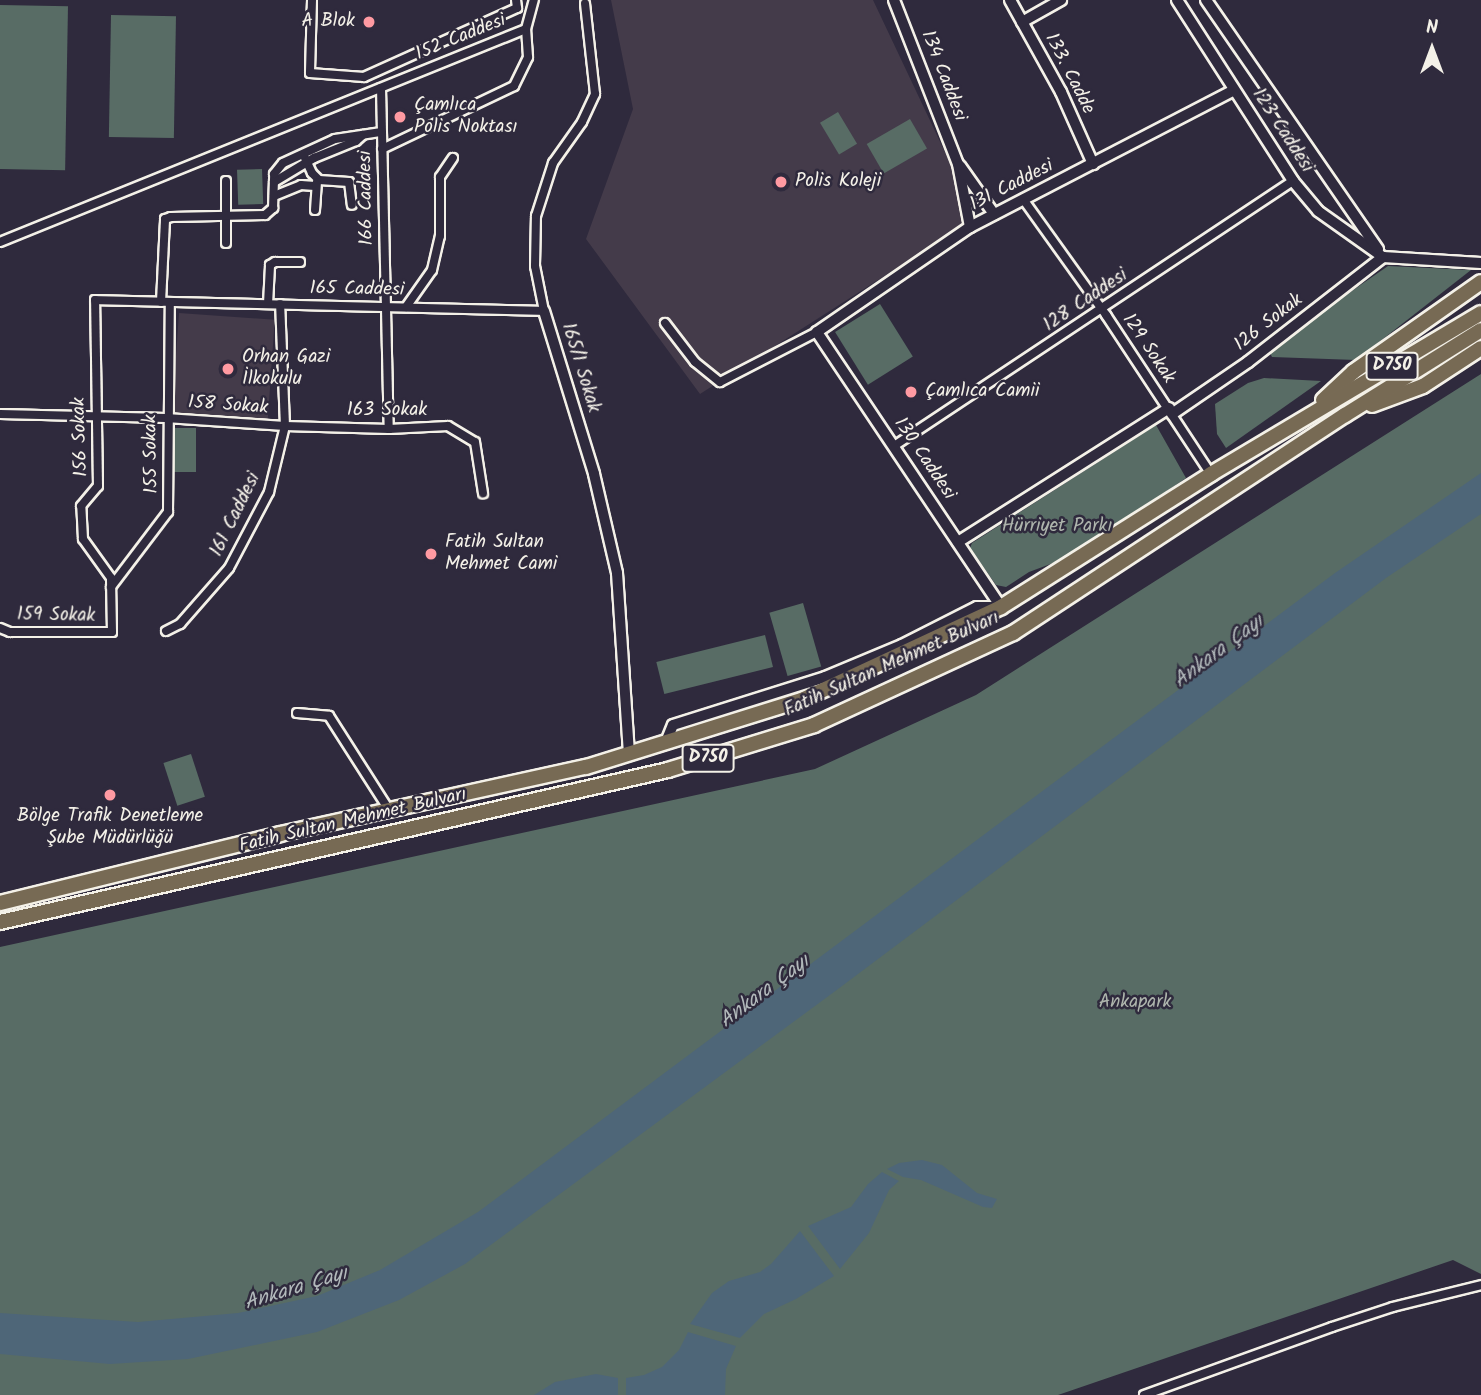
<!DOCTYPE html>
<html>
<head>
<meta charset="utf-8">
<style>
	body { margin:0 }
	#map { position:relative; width:1481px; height:1395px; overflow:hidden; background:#2f2a3d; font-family:Kalam,sans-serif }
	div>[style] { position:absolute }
	.built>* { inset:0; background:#443b4a; transform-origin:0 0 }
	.green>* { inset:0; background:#586c65; transform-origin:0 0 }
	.water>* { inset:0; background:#4e6678 }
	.roads { filter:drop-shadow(2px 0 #f4f1e8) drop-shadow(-2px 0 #f4f1e8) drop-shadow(0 2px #f4f1e8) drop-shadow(0 -2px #f4f1e8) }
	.street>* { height:8px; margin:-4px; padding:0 4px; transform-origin:4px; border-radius:4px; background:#2f2a3d }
	.secondary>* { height:10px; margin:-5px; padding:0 5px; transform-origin:5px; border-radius:5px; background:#2f2a3d }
	.highway>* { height:14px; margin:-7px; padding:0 7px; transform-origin:7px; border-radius:7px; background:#776a54 }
	.dots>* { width:19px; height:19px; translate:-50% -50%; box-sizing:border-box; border:4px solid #2f2a3d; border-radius:50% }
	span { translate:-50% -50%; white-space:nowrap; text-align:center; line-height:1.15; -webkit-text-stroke:5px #2f2a3d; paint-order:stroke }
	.shield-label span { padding:2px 5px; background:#2f2a3d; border:2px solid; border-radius:5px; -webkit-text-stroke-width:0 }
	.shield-label { font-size:18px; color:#f4f1e8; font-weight:700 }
	.poi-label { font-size:19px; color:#f4f1e8 }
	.right { translate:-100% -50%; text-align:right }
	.left { translate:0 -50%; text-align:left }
	.street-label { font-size:19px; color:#f4f1e8 }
	.park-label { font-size:19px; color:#aeb5ad }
	.water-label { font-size:21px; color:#b2b9bb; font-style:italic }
	.north { position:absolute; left:1397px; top:14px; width:70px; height:70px; -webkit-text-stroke:5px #2f2a3d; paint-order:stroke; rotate:0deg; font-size:19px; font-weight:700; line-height:28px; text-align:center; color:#f4f1e8 }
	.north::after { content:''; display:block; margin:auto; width:24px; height:32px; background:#f4f1e8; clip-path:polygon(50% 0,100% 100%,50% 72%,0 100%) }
</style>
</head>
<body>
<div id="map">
	<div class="built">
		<i style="clip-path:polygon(611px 0,873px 0,952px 167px,964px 225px,700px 394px,586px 239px,633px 109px)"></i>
		<i style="left:179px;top:313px;width:96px;height:106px;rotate:4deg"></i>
	</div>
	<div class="green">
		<i style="left:0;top:5px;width:68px;height:164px;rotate:1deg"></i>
		<i style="left:111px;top:15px;width:65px;height:122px;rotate:1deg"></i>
		<i style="left:838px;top:112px;width:37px;height:21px;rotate:59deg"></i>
		<i style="left:910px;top:119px;width:34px;height:50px;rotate:60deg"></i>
		<i style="left:262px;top:169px;width:35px;height:25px;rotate:88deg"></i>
		<i style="clip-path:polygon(1388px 266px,1471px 270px,1356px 360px,1272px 357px,1268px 349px)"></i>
		<i style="left:880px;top:304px;width:62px;height:53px;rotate:58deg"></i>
		<i style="clip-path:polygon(1481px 374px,1481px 1274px,1453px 1260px,1058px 1395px,0 1395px,0 947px,815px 769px,976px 695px)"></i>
		<i style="clip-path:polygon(1264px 378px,1321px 381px,1226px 448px,1217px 434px,1215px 404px,1248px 383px)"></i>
		<i style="clip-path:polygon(1156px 425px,1186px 478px,1072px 556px,1029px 572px,1006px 587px,996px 585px,970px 548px,972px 543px)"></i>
		<i style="left:172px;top:428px;width:24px;height:44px"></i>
		<i style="left:803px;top:603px;width:66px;height:35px;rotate:74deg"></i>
		<i style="left:765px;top:635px;width:33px;height:112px;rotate:76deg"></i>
		<i style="left:191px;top:754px;width:45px;height:29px;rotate:72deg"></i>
	</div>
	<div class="water">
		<i style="clip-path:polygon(1481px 473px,1481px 514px,1386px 578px,834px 992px,465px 1264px,399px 1300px,317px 1332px,188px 1359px,110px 1364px,0 1354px,0 1313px,138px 1322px,238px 1313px,317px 1296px,380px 1270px,478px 1212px,1335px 573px)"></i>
		<i style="clip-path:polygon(922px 1160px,942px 1165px,977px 1193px,997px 1199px,992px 1208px,983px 1207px,921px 1180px,903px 1177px,887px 1169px,899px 1163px)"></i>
		<i style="clip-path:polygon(882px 1172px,899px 1181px,889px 1190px,869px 1233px,840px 1269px,808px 1226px,851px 1207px,868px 1184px)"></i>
		<i style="clip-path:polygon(800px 1231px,834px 1276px,796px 1299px,764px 1314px,740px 1338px,690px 1324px,712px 1293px,729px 1281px,760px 1272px,771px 1264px)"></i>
		<i style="clip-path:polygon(688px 1332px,736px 1346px,726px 1369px,725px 1395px,626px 1395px,626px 1378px,644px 1375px,662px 1367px,679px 1350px)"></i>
		<i style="clip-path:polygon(596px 1374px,618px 1378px,618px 1395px,534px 1395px,555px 1382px)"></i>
	</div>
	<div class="roads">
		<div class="street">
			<i style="left:312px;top:0;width:73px;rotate:91.6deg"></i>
			<i style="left:310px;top:73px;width:54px;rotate:4.2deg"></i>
			<i style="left:364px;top:77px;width:168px;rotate:-24.3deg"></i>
			<i style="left:517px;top:8px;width:8px;rotate:-97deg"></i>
			<i style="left:381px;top:88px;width:341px;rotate:88.7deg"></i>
			<i style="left:382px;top:149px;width:146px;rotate:-25.5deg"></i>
			<i style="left:514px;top:86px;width:32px;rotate:-64deg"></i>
			<i style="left:528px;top:57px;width:28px;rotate:-94deg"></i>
			<i style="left:305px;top:158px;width:17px;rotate:65deg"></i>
			<i style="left:312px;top:173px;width:10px;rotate:45deg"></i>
			<i style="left:319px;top:180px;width:30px;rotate:4deg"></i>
			<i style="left:349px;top:182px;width:23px;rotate:83deg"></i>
			<i style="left:226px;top:181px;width:62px;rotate:90deg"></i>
			<i style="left:274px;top:182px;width:47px;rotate:-31deg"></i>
			<i style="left:314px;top:158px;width:45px;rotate:-22deg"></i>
			<i style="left:356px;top:141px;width:9px;rotate:-41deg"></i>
			<i style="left:274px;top:196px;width:29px;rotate:-22deg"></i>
			<i style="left:301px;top:185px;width:14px;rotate:4deg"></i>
			<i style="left:1023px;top:199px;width:143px;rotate:54.4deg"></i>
			<i style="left:1106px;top:315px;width:191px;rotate:56.6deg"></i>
			<i style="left:315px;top:210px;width:28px;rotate:-86deg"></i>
			<i style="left:0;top:242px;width:567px;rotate:-22.05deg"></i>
			<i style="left:526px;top:29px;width:30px;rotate:-75deg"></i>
			<i style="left:161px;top:302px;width:83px;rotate:-87.2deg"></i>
			<i style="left:165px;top:219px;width:6px;rotate:-18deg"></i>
			<i style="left:171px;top:217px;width:94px;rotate:-1.2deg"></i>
			<i style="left:265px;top:215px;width:11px;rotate:-41deg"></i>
			<i style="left:273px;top:208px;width:34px;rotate:-88deg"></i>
			<i style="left:274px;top:174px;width:14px;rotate:-51deg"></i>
			<i style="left:283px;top:163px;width:57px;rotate:-24.8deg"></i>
			<i style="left:335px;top:139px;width:47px;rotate:-8.7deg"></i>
			<i style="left:268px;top:304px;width:39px;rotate:-87deg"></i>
			<i style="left:270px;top:265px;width:6px;rotate:-31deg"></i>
			<i style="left:275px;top:262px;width:25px"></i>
			<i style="left:406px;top:307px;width:45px;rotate:-54.9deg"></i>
			<i style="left:432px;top:270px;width:35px;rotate:-77deg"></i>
			<i style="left:440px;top:236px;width:59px;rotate:-90deg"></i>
			<i style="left:440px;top:177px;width:23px;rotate:-56deg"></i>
			<i style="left:665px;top:323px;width:49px;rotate:52.4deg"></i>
			<i style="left:695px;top:362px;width:32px;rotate:39deg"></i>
			<i style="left:720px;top:382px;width:109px;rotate:-27.3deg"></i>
			<i style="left:0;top:414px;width:166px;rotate:1.4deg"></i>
			<i style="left:166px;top:418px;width:119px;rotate:3.8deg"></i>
			<i style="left:285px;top:426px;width:104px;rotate:1.7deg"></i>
			<i style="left:389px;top:429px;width:59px;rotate:-2.9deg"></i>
			<i style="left:448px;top:426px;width:31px;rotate:31deg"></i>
			<i style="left:475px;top:442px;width:52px;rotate:81.1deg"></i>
			<i style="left:894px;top:446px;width:479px;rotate:-33.6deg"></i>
			<i style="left:111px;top:587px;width:94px;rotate:-52.8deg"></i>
			<i style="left:168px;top:512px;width:210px;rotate:-89.5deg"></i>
			<i style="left:0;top:628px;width:11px;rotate:22deg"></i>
			<i style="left:10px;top:632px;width:102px"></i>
			<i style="left:112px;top:632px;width:54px;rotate:-91.1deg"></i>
			<i style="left:111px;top:578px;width:48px;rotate:-125.7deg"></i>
			<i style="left:83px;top:539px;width:33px;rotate:-93deg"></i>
			<i style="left:81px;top:506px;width:26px;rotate:-50deg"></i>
			<i style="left:98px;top:486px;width:186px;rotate:-90.9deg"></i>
			<i style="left:95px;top:300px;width:449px;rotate:1.4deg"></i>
			<i style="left:544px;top:311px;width:46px;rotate:-101.3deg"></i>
			<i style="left:535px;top:266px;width:50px;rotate:-88.9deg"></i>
			<i style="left:536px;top:216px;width:56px;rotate:-72.2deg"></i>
			<i style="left:553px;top:163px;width:50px;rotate:-54.7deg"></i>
			<i style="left:582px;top:122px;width:31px;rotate:-65deg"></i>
			<i style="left:595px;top:94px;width:91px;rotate:-96.3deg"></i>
			<i style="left:166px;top:631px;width:16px;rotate:-27deg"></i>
			<i style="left:180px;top:624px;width:74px;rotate:-48.8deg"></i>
			<i style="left:229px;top:568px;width:86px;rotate:-62.2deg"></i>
			<i style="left:269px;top:492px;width:68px;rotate:-76.4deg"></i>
			<i style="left:285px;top:426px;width:122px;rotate:-92.3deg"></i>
			<i style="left:297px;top:713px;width:32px;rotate:5deg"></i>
			<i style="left:329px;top:716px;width:112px;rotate:57.4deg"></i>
			<i style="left:1144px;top:1395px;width:200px;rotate:-19.9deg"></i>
			<i style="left:1332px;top:1327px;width:64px;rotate:-18.2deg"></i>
			<i style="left:1393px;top:1307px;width:91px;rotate:-14deg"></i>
		</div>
		<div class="secondary">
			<i style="left:894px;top:0;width:176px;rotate:68.7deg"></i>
			<i style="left:958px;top:164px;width:64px;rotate:79.2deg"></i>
			<i style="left:1010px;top:0;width:105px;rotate:61deg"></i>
			<i style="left:1061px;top:92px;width:79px;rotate:66deg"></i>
			<i style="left:1177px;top:0;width:215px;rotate:57.3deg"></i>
			<i style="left:1293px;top:181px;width:39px;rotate:50deg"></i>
			<i style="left:1318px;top:211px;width:80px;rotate:35.3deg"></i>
			<i style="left:1383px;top:257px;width:98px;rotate:3.5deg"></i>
			<i style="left:1206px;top:0;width:303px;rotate:55.4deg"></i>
			<i style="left:1022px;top:22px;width:45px;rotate:-29.4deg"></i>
			<i style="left:960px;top:166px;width:59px;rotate:54.7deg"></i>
			<i style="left:544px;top:311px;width:170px;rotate:72.9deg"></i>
			<i style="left:594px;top:474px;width:102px;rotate:76.9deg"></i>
			<i style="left:617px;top:573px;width:181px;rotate:86.2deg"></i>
			<i style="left:1172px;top:414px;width:92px;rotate:-34.4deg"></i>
			<i style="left:1248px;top:362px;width:171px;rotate:-37.9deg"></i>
			<i style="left:958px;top:542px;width:250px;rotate:-32.4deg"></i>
			<i style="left:1001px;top:607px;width:331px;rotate:-123.8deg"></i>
			<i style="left:817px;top:332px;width:186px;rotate:-34.5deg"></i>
			<i style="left:970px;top:227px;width:297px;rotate:-27.4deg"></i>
			<i style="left:666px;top:742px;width:18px;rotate:-68deg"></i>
			<i style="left:673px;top:725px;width:159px;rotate:-17.5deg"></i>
			<i style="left:825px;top:677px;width:83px;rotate:-22.6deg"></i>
			<i style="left:902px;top:645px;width:84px;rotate:-26.9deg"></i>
			<i style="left:977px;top:607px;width:21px"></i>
		</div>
		<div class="highway">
			<i style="left:1323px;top:400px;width:41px;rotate:-43deg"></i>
			<i style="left:1353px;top:372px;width:156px;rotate:-35.1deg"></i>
			<i style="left:1372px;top:405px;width:54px;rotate:-20.4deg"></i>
			<i style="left:1423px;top:386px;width:69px;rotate:-33.2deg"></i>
			<i style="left:0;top:903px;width:288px;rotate:-13.8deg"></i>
			<i style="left:280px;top:834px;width:313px;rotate:-12.4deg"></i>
			<i style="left:586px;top:767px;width:228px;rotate:-17.3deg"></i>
			<i style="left:804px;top:699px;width:217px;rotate:-25deg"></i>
			<i style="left:1001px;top:607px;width:249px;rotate:-32.3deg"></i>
			<i style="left:1211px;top:474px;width:314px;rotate:-30.8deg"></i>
			<i style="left:0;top:922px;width:685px;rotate:-12.82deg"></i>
			<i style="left:668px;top:770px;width:153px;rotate:-17.1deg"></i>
			<i style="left:814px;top:725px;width:219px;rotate:-24.8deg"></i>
			<i style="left:1013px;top:633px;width:397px;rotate:-33.3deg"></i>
			<i style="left:1345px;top:415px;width:160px;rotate:-32deg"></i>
		</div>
	</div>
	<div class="dots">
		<i style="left:369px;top:22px;background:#ff9aa2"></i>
		<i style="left:400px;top:117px;background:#ff9aa2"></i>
		<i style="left:781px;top:182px;background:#ff9aa2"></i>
		<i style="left:228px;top:369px;background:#ff9aa2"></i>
		<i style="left:911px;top:392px;background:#ff9aa2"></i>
		<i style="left:431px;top:554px;background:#ff9aa2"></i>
		<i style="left:110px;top:795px;background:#ff9aa2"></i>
	</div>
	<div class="shield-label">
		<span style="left:1392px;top:366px">D750</span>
		<span style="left:708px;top:758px">D750</span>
	</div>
	<div class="poi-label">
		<span class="right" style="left:355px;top:22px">A Blok</span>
		<span class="left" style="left:414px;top:117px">Çamlıca<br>Polis Noktası</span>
		<span class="left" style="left:795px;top:182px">Polis Koleji</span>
		<span class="left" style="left:242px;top:369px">Orhan Gazi<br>İlkokulu</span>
		<span class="left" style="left:925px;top:392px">Çamlıca Camii</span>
		<span class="left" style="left:445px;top:554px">Fatih Sultan<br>Mehmet Cami</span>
		<span style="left:110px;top:828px">Bölge Trafik Denetleme<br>Şube Müdürlüğü</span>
	</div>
	<div class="street-label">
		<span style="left:461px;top:38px;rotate:-22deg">152 Caddesi</span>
		<span style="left:1069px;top:74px;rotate:63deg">133. Cadde</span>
		<span style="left:943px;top:76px;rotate:69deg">134 Caddesi</span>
		<span style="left:1282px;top:131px;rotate:57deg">123 Caddesi</span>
		<span style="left:1012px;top:186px;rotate:-27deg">131 Caddesi</span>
		<span style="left:367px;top:198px;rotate:-91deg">166 Caddesi</span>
		<span style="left:357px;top:290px;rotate:1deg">165 Caddesi</span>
		<span style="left:1086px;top:301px;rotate:-34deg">128 Caddesi</span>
		<span style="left:1269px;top:323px;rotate:-38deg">126 Sokak</span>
		<span style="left:1148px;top:349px;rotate:56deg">129 Sokak</span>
		<span style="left:580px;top:368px;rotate:73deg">165/1 Sokak</span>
		<span style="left:228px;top:406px;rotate:4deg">158 Sokak</span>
		<span style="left:387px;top:411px">163 Sokak</span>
		<span style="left:81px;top:437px;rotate:-92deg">156 Sokak</span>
		<span style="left:152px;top:454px;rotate:-91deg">155 Sokak</span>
		<span style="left:924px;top:459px;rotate:56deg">130 Caddesi</span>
		<span style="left:236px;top:515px;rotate:-64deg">161 Caddesi</span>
		<span style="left:56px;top:616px;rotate:1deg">159 Sokak</span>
		<span style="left:892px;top:665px;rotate:-24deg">Fatih Sultan Mehmet Bulvarı</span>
		<span style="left:353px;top:821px;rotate:-13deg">Fatih Sultan Mehmet Bulvarı</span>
	</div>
	<div class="park-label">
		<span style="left:1057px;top:527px">Hürriyet Parkı</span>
		<span style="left:1135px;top:1003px">Ankapark</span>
	</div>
	<div class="water-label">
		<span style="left:1219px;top:652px;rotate:-37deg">Ankara Çayı</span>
		<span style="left:765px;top:992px;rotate:-37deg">Ankara Çayı</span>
		<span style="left:296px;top:1289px;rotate:-17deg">Ankara Çayı</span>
	</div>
	<div class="north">N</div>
</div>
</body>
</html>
